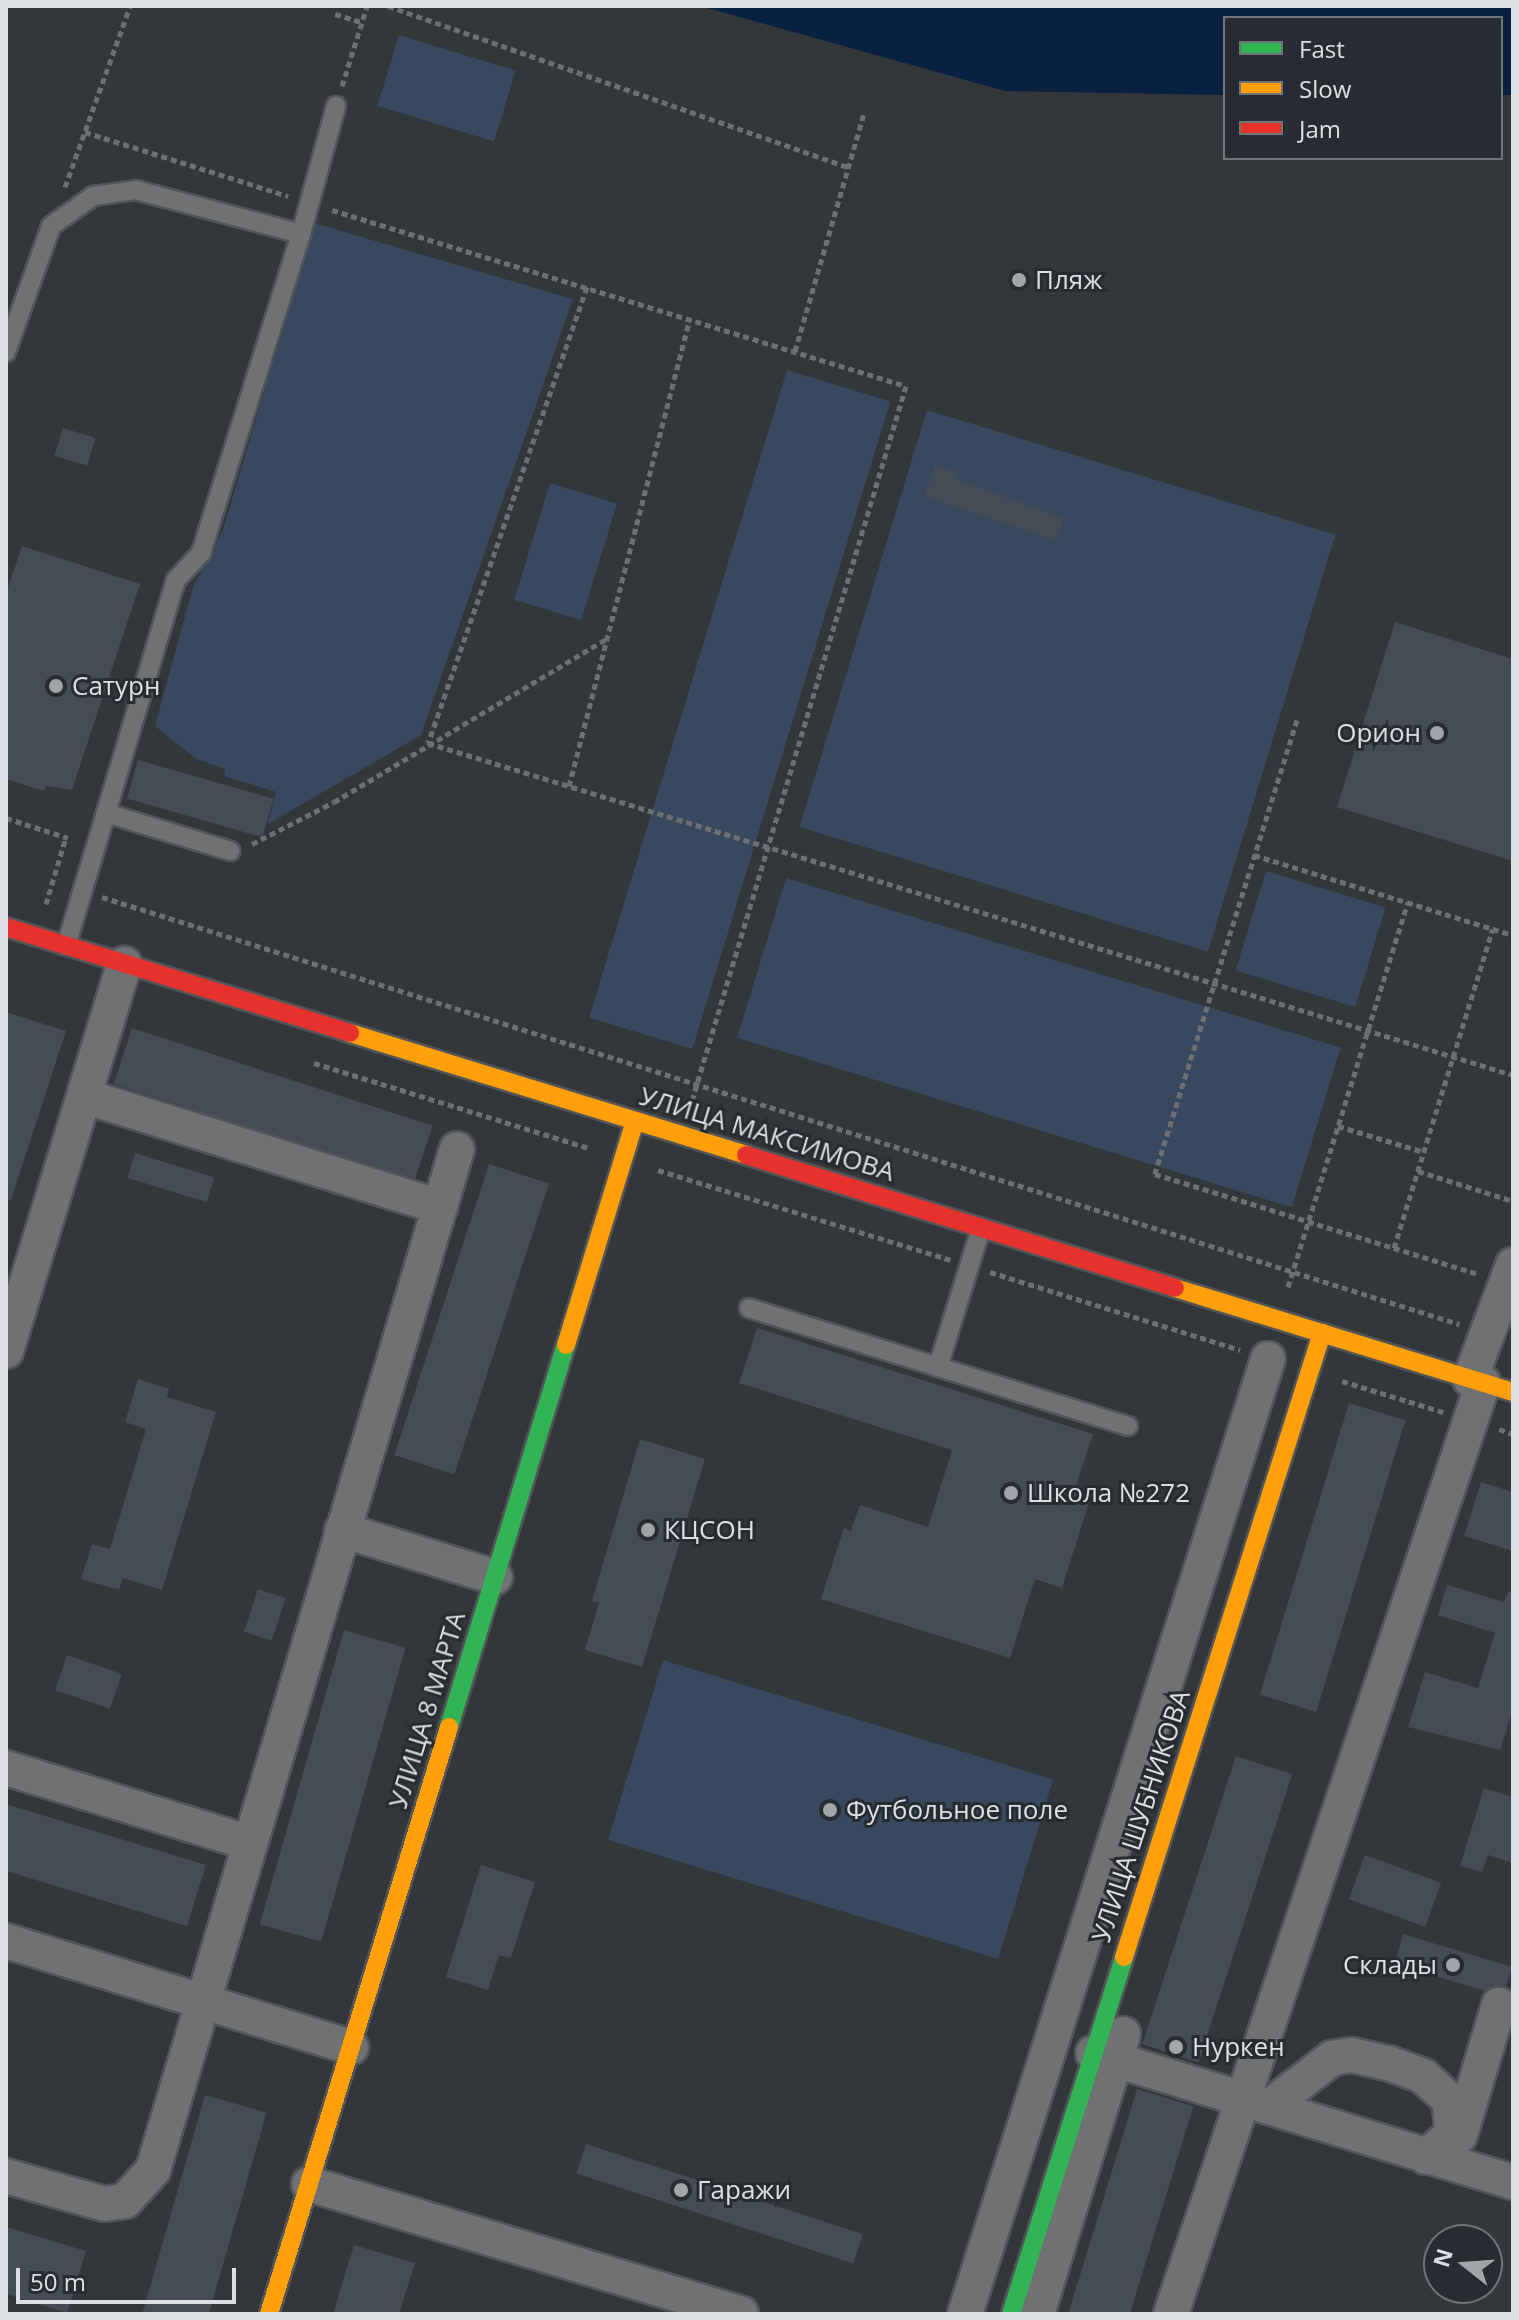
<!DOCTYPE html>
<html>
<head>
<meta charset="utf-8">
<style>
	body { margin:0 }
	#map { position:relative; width:1519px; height:2320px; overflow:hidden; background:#34373a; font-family:"Open Sans",sans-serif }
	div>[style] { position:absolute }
	.green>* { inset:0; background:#37485f; transform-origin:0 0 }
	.water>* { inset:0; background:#082141 }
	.building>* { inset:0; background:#454c55; transform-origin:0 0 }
	.path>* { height:5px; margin-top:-2.5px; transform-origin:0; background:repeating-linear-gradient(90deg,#6d6f72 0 6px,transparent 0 10px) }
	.roads { filter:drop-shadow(2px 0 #525558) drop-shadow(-2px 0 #525558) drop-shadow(0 2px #525558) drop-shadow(0 -2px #525558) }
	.lane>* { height:18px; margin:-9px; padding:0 9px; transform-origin:9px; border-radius:9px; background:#6f7173 }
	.street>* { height:34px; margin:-17px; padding:0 17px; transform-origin:17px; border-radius:17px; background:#6f7173 }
	.fast>* { height:18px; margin:-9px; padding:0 9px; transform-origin:9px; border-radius:9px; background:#30b455 }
	.slow>* { height:18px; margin:-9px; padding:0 9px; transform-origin:9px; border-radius:9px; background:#ff9f0a }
	.jam>* { height:18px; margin:-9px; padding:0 9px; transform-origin:9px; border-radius:9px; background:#e5322d }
	.dots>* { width:22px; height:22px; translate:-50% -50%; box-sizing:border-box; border:4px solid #272c32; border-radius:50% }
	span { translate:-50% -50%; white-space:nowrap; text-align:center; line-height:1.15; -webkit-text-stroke:6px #272c32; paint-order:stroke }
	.poi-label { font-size:26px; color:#dce0e4 }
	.left { translate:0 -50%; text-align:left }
	.right { translate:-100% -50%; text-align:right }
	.street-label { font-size:26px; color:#dce0e4 }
	.frame { position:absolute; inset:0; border:8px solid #dce0e4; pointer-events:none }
	.legend { position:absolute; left:1223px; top:16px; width:280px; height:144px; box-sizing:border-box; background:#272c32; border:2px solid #6f7479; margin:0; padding:10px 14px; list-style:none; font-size:24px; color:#dce0e4 }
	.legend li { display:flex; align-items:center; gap:16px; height:40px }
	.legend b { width:40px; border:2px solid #6f7479 }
	.north { position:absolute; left:1423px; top:2224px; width:80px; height:80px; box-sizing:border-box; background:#272c32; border:2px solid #6f7479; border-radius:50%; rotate:287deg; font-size:22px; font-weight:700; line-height:32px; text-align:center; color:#dce0e4 }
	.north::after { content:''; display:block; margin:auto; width:28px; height:36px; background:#a1a5a8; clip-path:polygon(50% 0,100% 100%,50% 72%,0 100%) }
	.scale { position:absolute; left:16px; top:2268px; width:220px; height:36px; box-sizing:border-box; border:4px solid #dce0e4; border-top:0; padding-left:10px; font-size:24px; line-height:28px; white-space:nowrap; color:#dce0e4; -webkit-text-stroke:6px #272c32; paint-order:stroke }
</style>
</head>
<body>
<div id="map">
	<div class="green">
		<i style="left:399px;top:35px;width:122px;height:74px;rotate:17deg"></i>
		<i style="clip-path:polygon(314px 223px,573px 299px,421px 735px,268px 824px,276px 792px,224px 776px,225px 769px,196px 759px,155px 726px,193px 587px,223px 530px)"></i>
		<i style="left:787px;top:370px;width:108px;height:677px;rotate:17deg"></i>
		<i style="left:927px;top:410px;width:427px;height:436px;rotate:17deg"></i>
		<i style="left:550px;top:483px;width:70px;height:122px;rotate:17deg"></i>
		<i style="left:1266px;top:871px;width:125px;height:104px;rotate:17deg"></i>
		<i style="left:786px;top:878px;width:580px;height:167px;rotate:17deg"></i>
		<i style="left:663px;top:1660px;width:408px;height:188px;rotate:17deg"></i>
	</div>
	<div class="water">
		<i style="clip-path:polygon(700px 6px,1513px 6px,1513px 95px,1501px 95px,1501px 18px,1225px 18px,1225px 95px,1005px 91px)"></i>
	</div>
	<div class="building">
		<i style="left:63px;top:428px;width:34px;height:29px;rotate:17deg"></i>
		<i style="clip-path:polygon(935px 465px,957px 473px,955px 479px,1064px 518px,1056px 541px,924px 496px)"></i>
		<i style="clip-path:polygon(22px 546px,140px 584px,72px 790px,46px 786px,44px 791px,6px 779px,6px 593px)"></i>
		<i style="clip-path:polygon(1395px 622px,1513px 659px,1513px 861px,1337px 807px)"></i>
		<i style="left:138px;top:760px;width:141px;height:40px;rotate:16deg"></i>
		<i style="clip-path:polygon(6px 1012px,66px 1031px,11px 1200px,6px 1199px)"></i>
		<i style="left:132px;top:1028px;width:316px;height:59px;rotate:18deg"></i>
		<i style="left:135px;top:1153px;width:83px;height:26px;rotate:17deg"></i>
		<i style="left:489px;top:1164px;width:63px;height:306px;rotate:18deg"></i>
		<i style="clip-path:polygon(757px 1328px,1093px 1434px,1074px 1491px,1091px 1496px,1062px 1588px,1035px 1579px,1010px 1658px,821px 1599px,844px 1528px,851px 1531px,860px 1505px,928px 1527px,952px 1450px,739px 1383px)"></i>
		<i style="clip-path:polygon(138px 1379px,169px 1389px,167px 1397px,216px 1412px,162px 1590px,123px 1578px,119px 1590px,81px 1579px,92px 1544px,110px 1549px,146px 1429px,125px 1422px)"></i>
		<i style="left:1349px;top:1403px;width:59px;height:305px;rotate:17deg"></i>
		<i style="clip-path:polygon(640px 1439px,705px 1459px,642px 1667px,585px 1650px,599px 1603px,592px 1601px)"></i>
		<i style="clip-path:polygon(1481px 1482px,1513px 1492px,1513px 1551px,1464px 1536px)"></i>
		<i style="clip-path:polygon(1447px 1585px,1504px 1602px,1508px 1592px,1513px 1593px,1513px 1709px,1500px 1750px,1408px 1727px,1425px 1672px,1478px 1688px,1495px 1633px,1438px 1615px)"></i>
		<i style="left:258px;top:1589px;width:29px;height:45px;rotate:18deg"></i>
		<i style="left:344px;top:1630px;width:64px;height:306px;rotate:16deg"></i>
		<i style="left:67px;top:1655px;width:58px;height:37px;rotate:19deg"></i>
		<i style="left:1236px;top:1756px;width:59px;height:303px;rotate:18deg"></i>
		<i style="clip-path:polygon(1484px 1788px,1513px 1797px,1513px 1863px,1488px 1855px,1482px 1872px,1460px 1866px)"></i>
		<i style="left:6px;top:1804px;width:209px;height:64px;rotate:17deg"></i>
		<i style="left:1365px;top:1855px;width:81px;height:47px;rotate:20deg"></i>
		<i style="clip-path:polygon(481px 1865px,535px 1882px,511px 1958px,499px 1955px,488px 1990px,446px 1977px)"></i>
		<i style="clip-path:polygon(1403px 1934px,1512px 1967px,1506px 1987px,1485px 1991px,1395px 1964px)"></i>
		<i style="left:1137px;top:2089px;width:59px;height:235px;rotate:17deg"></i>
		<i style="left:205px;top:2095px;width:64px;height:229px;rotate:16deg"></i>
		<i style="left:586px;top:2144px;width:291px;height:31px;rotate:18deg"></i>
		<i style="clip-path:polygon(6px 2227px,86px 2251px,67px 2313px,6px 2294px)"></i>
		<i style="clip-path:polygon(354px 2245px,415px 2263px,399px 2314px,333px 2314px)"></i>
	</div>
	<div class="path">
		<i style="left:388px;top:6px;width:488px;rotate:19.3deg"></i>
		<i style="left:335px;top:14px;width:28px;rotate:17deg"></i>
		<i style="left:342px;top:86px;width:84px;rotate:-72.6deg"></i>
		<i style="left:85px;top:132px;width:213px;rotate:17.5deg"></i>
		<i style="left:65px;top:187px;width:192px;rotate:-70.2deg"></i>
		<i style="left:332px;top:210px;width:600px;rotate:17.05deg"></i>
		<i style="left:906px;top:386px;width:749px;rotate:106.67deg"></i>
		<i style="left:587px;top:287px;width:483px;rotate:109.2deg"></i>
		<i style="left:428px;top:743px;width:1135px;rotate:17.01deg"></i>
		<i style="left:795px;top:351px;width:247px;rotate:-73.8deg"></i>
		<i style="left:1297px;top:720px;width:476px;rotate:107.4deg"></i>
		<i style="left:1155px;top:1174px;width:338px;rotate:17.2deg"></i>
		<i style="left:569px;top:786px;width:482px;rotate:-75.5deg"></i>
		<i style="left:6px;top:818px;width:65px;rotate:17.9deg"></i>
		<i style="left:252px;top:844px;width:92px;rotate:-27.1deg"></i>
		<i style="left:334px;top:802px;width:317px;rotate:-30.9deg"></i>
		<i style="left:1254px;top:855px;width:271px;rotate:17.2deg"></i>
		<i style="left:102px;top:897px;width:1423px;rotate:17.47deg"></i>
		<i style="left:46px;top:904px;width:70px;rotate:-73.4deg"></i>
		<i style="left:314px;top:1063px;width:290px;rotate:17.2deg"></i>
		<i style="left:1338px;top:1126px;width:90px;rotate:16.8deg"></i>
		<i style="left:658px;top:1170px;width:306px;rotate:17.1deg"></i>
		<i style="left:1418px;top:1171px;width:100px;rotate:17.5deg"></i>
		<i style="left:1394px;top:1248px;width:334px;rotate:-72.8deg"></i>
		<i style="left:990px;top:1272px;width:262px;rotate:17.3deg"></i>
		<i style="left:1288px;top:1287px;width:403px;rotate:-72.7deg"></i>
		<i style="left:1342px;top:1381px;width:106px;rotate:17.1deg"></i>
		<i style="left:1499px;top:1429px;width:15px;rotate:20deg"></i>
	</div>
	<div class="roads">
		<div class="lane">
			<i style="left:6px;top:352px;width:134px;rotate:-70.3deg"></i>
			<i style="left:51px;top:226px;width:52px;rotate:-35.5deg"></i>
			<i style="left:93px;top:196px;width:43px;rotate:-7.9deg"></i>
			<i style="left:136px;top:190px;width:171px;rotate:14.9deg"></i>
			<i style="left:106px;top:813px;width:130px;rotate:17deg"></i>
			<i style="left:66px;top:946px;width:382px;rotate:-73.3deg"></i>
			<i style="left:176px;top:580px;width:37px;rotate:-47deg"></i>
			<i style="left:201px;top:553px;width:334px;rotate:-72.6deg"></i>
			<i style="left:301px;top:234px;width:133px;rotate:-74.7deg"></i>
			<i style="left:749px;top:1308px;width:397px;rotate:17.3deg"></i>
			<i style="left:938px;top:1367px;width:145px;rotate:-72.8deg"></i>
		</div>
		<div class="street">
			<i style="left:84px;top:1096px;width:373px;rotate:17.3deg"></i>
			<i style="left:6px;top:1351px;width:405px;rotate:-73deg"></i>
			<i style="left:1470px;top:1379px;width:122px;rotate:-69.3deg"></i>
			<i style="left:342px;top:1530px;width:160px;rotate:17.1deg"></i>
			<i style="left:6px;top:1768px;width:252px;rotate:17.1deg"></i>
			<i style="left:6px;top:1941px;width:361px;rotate:17.1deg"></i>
			<i style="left:1093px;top:2053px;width:439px;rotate:17.1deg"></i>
			<i style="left:1269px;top:2107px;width:80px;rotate:-37.9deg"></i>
			<i style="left:1332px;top:2058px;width:20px;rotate:-9deg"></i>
			<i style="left:1352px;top:2055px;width:37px;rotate:13deg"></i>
			<i style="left:1388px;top:2063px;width:37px;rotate:20deg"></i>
			<i style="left:1423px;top:2076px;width:36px;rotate:42deg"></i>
			<i style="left:1450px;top:2100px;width:34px;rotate:87deg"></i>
			<i style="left:1452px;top:2134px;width:35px;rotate:139deg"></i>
			<i style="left:1460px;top:2135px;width:136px;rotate:-73.3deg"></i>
			<i style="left:6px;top:2176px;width:103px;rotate:15.8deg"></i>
			<i style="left:105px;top:2204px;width:20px;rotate:-9deg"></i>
			<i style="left:125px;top:2201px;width:42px;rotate:-47.9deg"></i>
			<i style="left:153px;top:2170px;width:1065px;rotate:-73.42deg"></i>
			<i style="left:309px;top:2184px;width:451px;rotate:16.7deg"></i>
			<i style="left:965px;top:2314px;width:1002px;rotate:-72.4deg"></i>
			<i style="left:1037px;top:2314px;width:293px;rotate:-72.9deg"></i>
			<i style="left:1171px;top:2314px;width:982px;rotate:-71.47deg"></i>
		</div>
		<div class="fast">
			<i style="left:449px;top:1727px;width:400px;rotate:-73deg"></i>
			<i style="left:1011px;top:2314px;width:374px;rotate:-72.4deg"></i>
		</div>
		<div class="slow">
			<i style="left:350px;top:1033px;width:414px;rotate:17.1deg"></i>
			<i style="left:1175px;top:1288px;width:354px;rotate:17.1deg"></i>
			<i style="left:566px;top:1345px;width:234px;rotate:-72.9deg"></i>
			<i style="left:1124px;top:1957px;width:655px;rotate:-72.4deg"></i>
			<i style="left:269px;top:2314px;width:614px;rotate:-72.95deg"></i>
		</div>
		<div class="jam">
			<i style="left:6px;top:927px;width:360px;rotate:17.1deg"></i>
			<i style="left:746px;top:1155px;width:449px;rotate:17.2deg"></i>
		</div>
	</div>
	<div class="dots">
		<i style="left:1019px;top:280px;background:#a1a5a8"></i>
		<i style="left:56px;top:686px;background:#a1a5a8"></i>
		<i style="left:1437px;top:733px;background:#a1a5a8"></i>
		<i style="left:1011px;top:1493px;background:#a1a5a8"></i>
		<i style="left:648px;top:1530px;background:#a1a5a8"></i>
		<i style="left:830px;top:1810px;background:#a1a5a8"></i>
		<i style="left:1453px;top:1965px;background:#a1a5a8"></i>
		<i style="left:1176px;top:2047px;background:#a1a5a8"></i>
		<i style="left:681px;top:2190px;background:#a1a5a8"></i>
	</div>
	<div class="poi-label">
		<span class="left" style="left:1035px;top:280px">Пляж</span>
		<span class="left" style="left:72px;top:686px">Сатурн</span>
		<span class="right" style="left:1421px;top:733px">Орион</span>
		<span class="left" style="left:1027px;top:1493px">Школа №272</span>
		<span class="left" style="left:664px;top:1530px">КЦСОН</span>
		<span class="left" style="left:846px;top:1810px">Футбольное поле</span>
		<span class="right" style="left:1437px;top:1965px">Склады</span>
		<span class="left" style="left:1192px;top:2047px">Нуркен</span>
		<span class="left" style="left:697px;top:2190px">Гаражи</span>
	</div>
	<div class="street-label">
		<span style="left:767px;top:1134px;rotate:17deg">УЛИЦА МАКСИМОВА</span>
		<span style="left:427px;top:1710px;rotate:-73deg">УЛИЦА 8 МАРТА</span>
		<span style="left:1141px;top:1816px;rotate:-72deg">УЛИЦА ШУБНИКОВА</span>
	</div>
	<div class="frame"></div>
	<ul class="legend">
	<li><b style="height:10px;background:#30b455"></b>Fast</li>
	<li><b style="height:10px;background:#ff9f0a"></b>Slow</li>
	<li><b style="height:10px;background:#e5322d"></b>Jam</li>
	</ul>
	<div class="north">N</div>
	<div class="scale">50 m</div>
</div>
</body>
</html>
